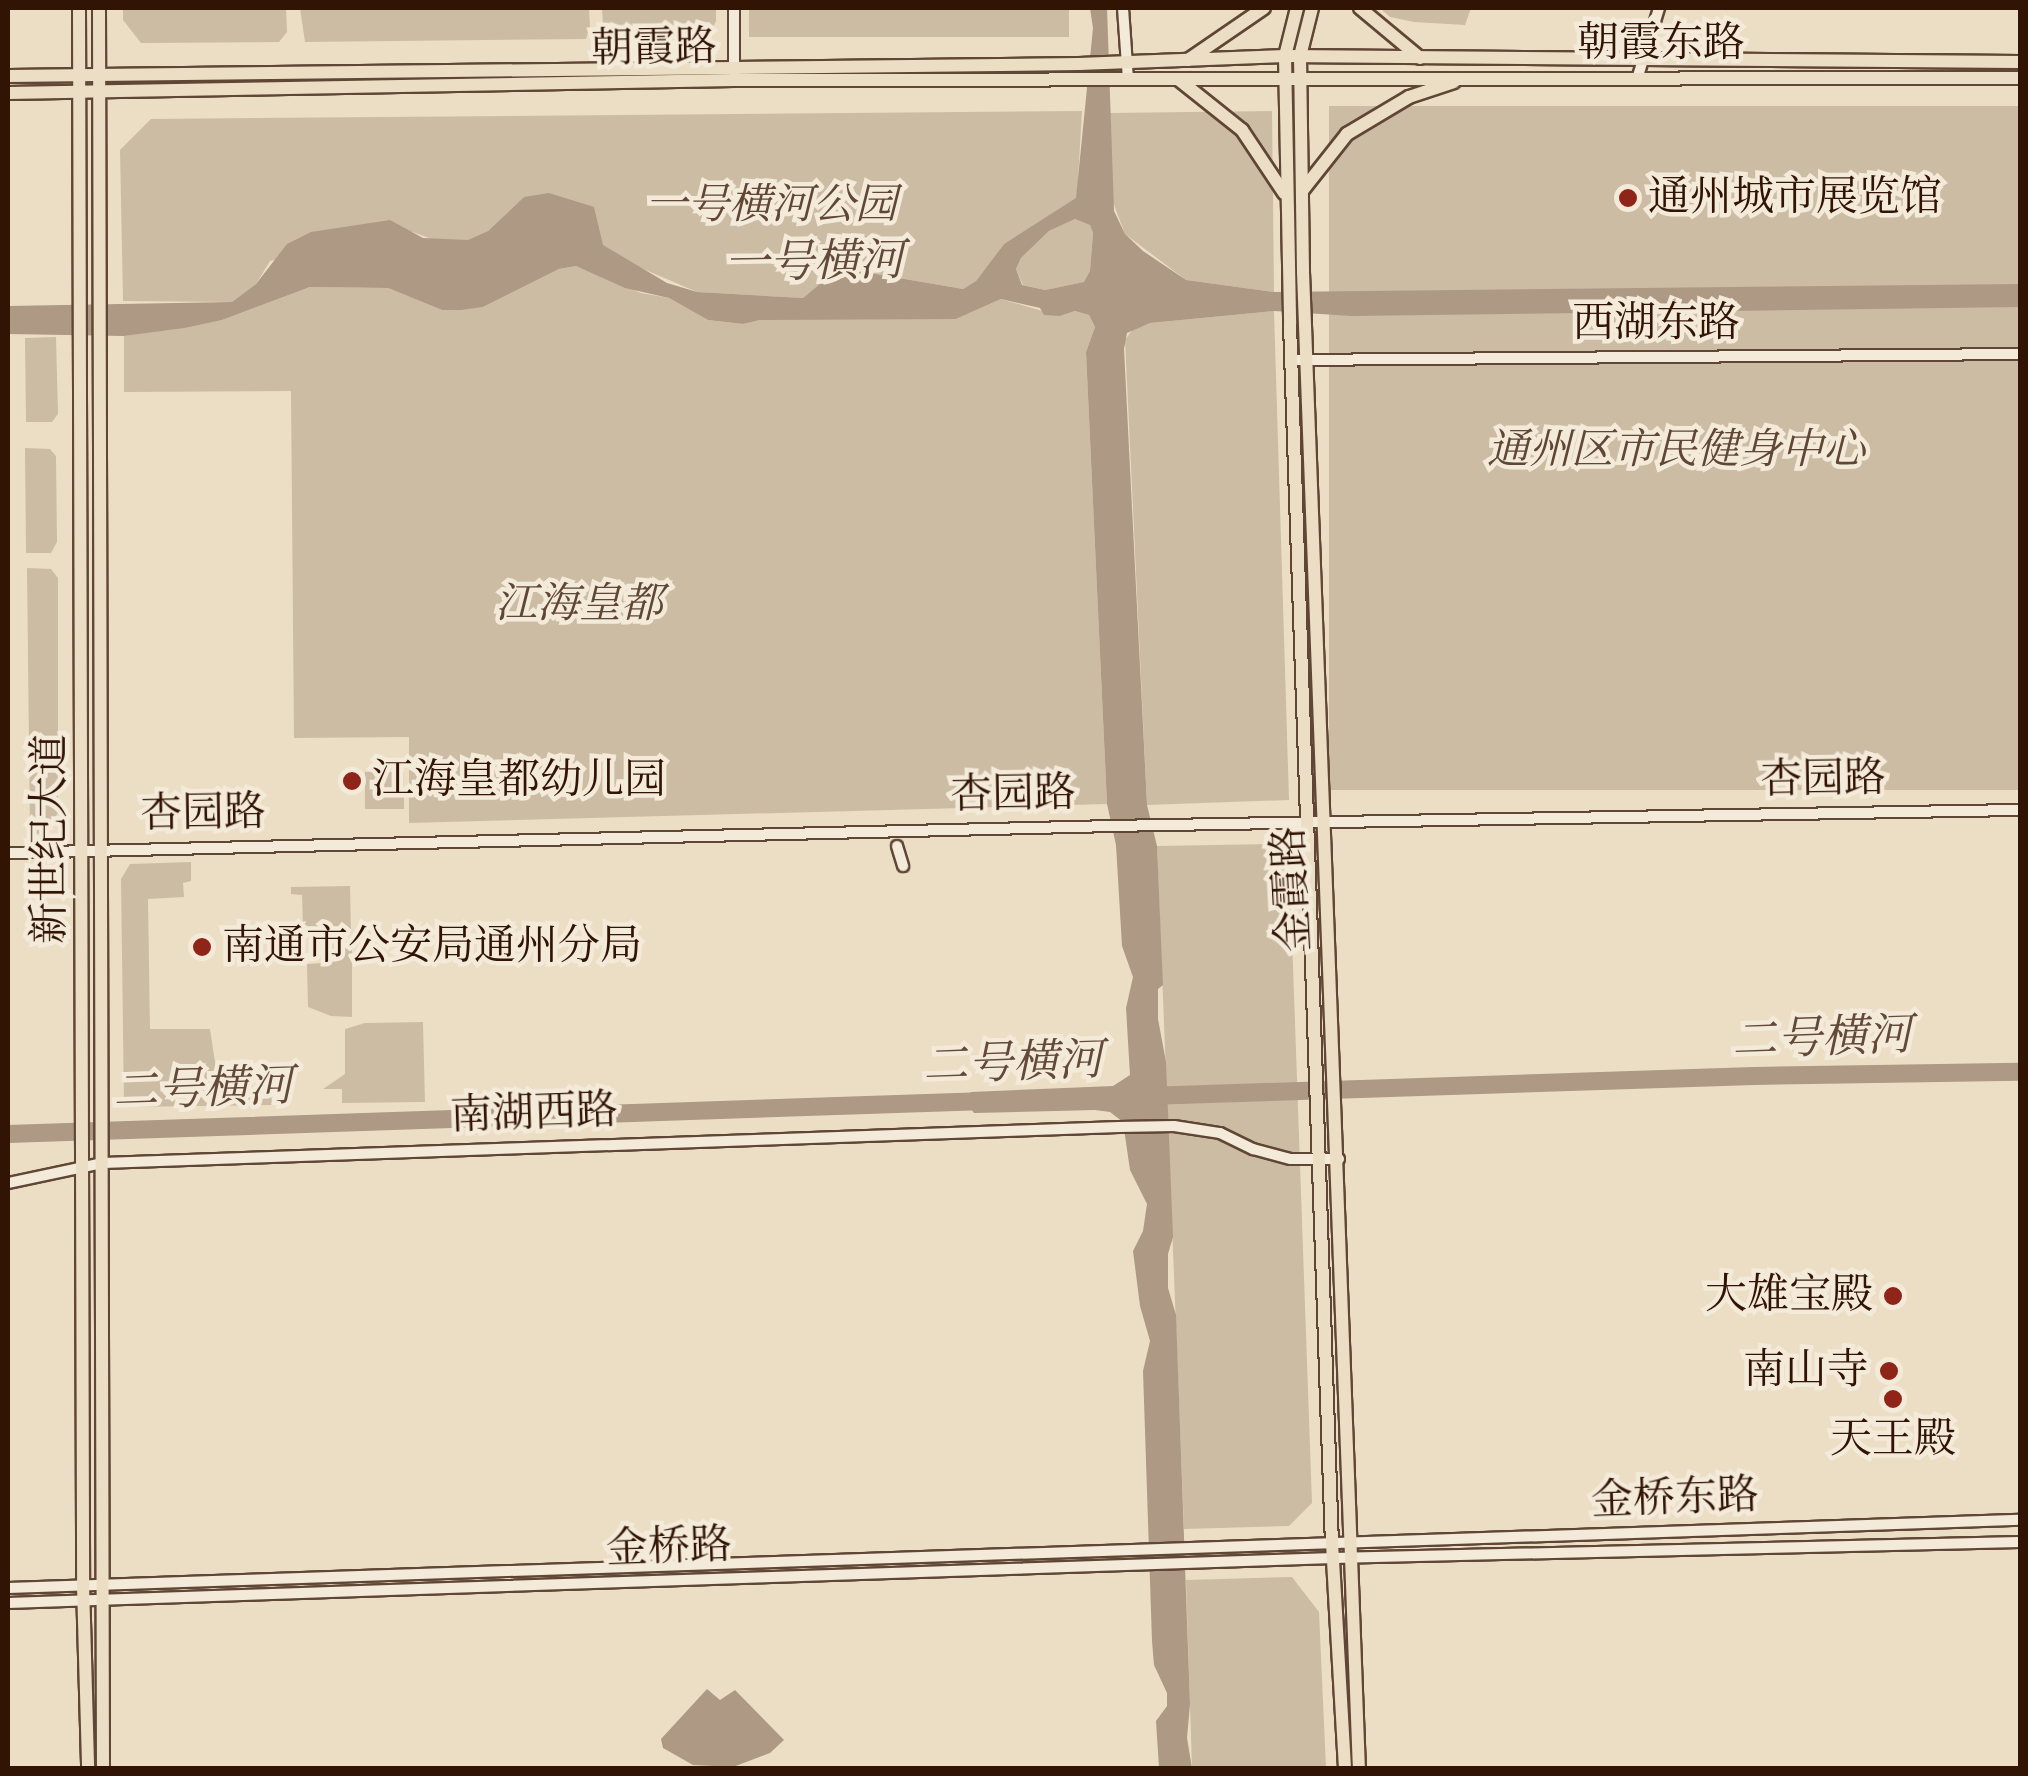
<!DOCTYPE html>
<html>
<head>
<meta charset="utf-8">
<style>
	body { margin:0 }
	#map { position:relative; width:2028px; height:1776px; overflow:hidden; background:#ecdec5; font-family:"IM FELL DW Pica","Noto Serif SC",serif }
	div>[style] { position:absolute }
	.green>* { inset:0; background:#ccbca4; transform-origin:0 0 }
	.water>* { inset:0; background:#ad9984 }
	.river>* { height:18px; margin:-9px; padding:0 9px; transform-origin:9px; border-radius:9px; background:#ad9984 }
	.roads { filter:drop-shadow(2px 0 #604635) drop-shadow(-2px 0 #604635) drop-shadow(0 2px #604635) drop-shadow(0 -2px #604635) }
	.minor>* { height:10px; margin:-5px; padding:0 5px; transform-origin:5px; border-radius:5px; background:#f3ead9 }
	.major>* { height:12px; margin:-6px; padding:0 6px; transform-origin:6px; border-radius:6px; background:#ecdec5 }
	.dots>* { width:28px; height:28px; translate:-50% -50%; box-sizing:border-box; border:5px solid #f3ead9; border-radius:50% }
	span { translate:-50% -50%; white-space:nowrap; text-align:center; line-height:1.15; -webkit-text-stroke:9px #f3ead9; paint-order:stroke }
	.street-label { font-size:42px; color:#321405 }
	.poi-label { font-size:42px; color:#321405 }
	.left { translate:0 -50%; text-align:left }
	.right { translate:-100% -50%; text-align:right }
	.park-label { font-size:42px; color:#604635; font-style:italic }
	.water-label { font-size:45px; color:#634938; font-style:italic }
	.frame { position:absolute; inset:0; border:10px solid #321405; pointer-events:none }
</style>
</head>
<body>
<div id="map">
	<div class="green">
		<i style="clip-path:polygon(123px 8px,286px 8px,287px 32px,279px 42px,141px 43px,123px 20px)"></i>
		<i style="clip-path:polygon(300px 8px,589px 8px,590px 27px,586px 39px,305px 42px)"></i>
		<i style="clip-path:polygon(602px 8px,716px 8px,716px 21px,710px 35px,622px 36px,621px 25px,603px 26px)"></i>
		<i style="left:749px;top:8px;width:320px;height:29px"></i>
		<i style="clip-path:polygon(1380px 8px,1471px 8px,1465px 25px,1414px 22px,1390px 17px)"></i>
		<i style="left:2020px;top:106px;width:684px;height:691px;rotate:90deg"></i>
		<i style="clip-path:polygon(1082px 111px,1077px 198px,1004px 244px,976px 281px,963px 289px,864px 272px,834px 272px,803px 298px,697px 292px,634px 265px,524px 197px,488px 231px,469px 240px,437px 241px,413px 232px,270px 261px,256px 284px,232px 302px,123px 301px,120px 150px,151px 119px)"></i>
		<i style="clip-path:polygon(1272px 111px,1274px 292px,1186px 280px,1125px 234px,1111px 197px,1110px 113px)"></i>
		<i style="clip-path:polygon(1075px 219px,1090px 224px,1093px 233px,1090px 271px,1085px 282px,1045px 290px,1023px 285px,1016px 269px,1021px 258px,1049px 231px)"></i>
		<i style="clip-path:polygon(576px 266px,641px 293px,669px 298px,708px 320px,743px 324px,759px 319px,956px 319px,1001px 299px,1060px 316px,1075px 311px,1089px 315px,1095px 327px,1086px 352px,1107px 804px,409px 823px,409px 737px,294px 738px,291px 391px,124px 392px,124px 336px,222px 320px,310px 287px,388px 288px,442px 310px,483px 307px,559px 269px)"></i>
		<i style="clip-path:polygon(1274px 311px,1289px 800px,1147px 805px,1125px 340px,1133px 329px,1150px 323px)"></i>
		<i style="clip-path:polygon(56px 337px,58px 414px,52px 422px,26px 422px,25px 338px)"></i>
		<i style="clip-path:polygon(25px 448px,50px 449px,56px 456px,57px 542px,51px 553px,26px 553px)"></i>
		<i style="clip-path:polygon(27px 568px,51px 569px,58px 578px,58px 813px,45px 833px,30px 835px)"></i>
		<i style="left:365px;top:772px;width:39px;height:37px"></i>
		<i style="clip-path:polygon(1279px 844px,1289px 853px,1312px 1503px,1289px 1526px,1184px 1529px,1157px 846px)"></i>
		<i style="clip-path:polygon(191px 862px,191px 881px,183px 883px,184px 897px,148px 899px,150px 1029px,210px 1029px,218px 1082px,236px 1089px,271px 1089px,272px 1105px,124px 1107px,121px 879px,130px 864px)"></i>
		<i style="clip-path:polygon(350px 886px,351px 933px,292px 935px,292px 928px,303px 927px,302px 895px,291px 894px,291px 887px)"></i>
		<i style="clip-path:polygon(323px 941px,352px 943px,352px 1017px,331px 1016px,308px 1007px,307px 964px,323px 963px)"></i>
		<i style="clip-path:polygon(423px 1022px,425px 1102px,342px 1103px,342px 1089px,323px 1089px,345px 1074px,345px 1029px,365px 1023px)"></i>
		<i style="clip-path:polygon(1292px 1577px,1319px 1612px,1326px 1768px,1192px 1768px,1186px 1580px)"></i>
	</div>
	<div class="water">
		<i style="clip-path:polygon(evenodd,1090px 8px,1107px 8px,1114px 211px,1125px 234px,1143px 251px,1186px 280px,1274px 292px,2020px 284px,2020px 307px,1352px 316px,1274px 311px,1150px 323px,1127px 333px,1124px 349px,1147px 805px,1157px 846px,1163px 985px,1158px 989px,1158px 1019px,1166px 1062px,1173px 1237px,1168px 1254px,1168px 1288px,1176px 1315px,1190px 1704px,1187px 1738px,1192px 1768px,1159px 1768px,1156px 1721px,1167px 1706px,1167px 1693px,1154px 1665px,1152px 1641px,1143px 1371px,1150px 1341px,1140px 1306px,1133px 1251px,1143px 1231px,1147px 1204px,1130px 1170px,1123px 1122px,1110px 1112px,1095px 1110px,974px 1113px,966px 1102px,971px 1092px,1113px 1086px,1130px 1075px,1126px 1008px,1133px 977px,1122px 946px,1116px 845px,1107px 804px,1086px 352px,1095px 327px,1089px 315px,1075px 311px,1060px 316px,1044px 315px,1040px 308px,1001px 299px,956px 319px,759px 320px,743px 324px,708px 320px,669px 298px,625px 288px,576px 266px,559px 269px,483px 307px,461px 310px,442px 310px,388px 288px,310px 287px,222px 320px,184px 328px,124px 336px,8px 334px,8px 306px,232px 302px,256px 284px,287px 244px,311px 232px,390px 220px,423px 238px,468px 240px,488px 231px,524px 197px,549px 193px,594px 207px,603px 245px,667px 283px,697px 292px,803px 298px,834px 272px,864px 272px,963px 289px,976px 281px,1004px 244px,1076px 198px,1093px 28px,1090px 8px,1075px 219px,1090px 225px,1093px 233px,1090px 271px,1084px 282px,1045px 290px,1022px 285px,1016px 269px,1021px 258px,1049px 231px,1075px 219px)"></i>
		<i style="clip-path:polygon(707px 1689px,720px 1700px,735px 1690px,784px 1740px,770px 1753px,733px 1767px,693px 1765px,663px 1748px,661px 1739px)"></i>
	</div>
	<div class="river">
		<i style="left:1147px;top:1096px;width:607px;rotate:-1.89deg"></i>
		<i style="left:1754px;top:1076px;width:266px;rotate:-0.9deg"></i>
		<i style="left:8px;top:1134px;width:979px;rotate:-1.93deg"></i>
	</div>
	<div class="roads">
		<div class="minor">
			<i style="left:734px;top:8px;width:63px;rotate:90deg"></i>
			<i style="left:1123px;top:8px;width:71px;rotate:86deg"></i>
			<i style="left:1638px;top:76px;width:71px;rotate:-72.8deg"></i>
			<i style="left:1293px;top:360px;width:727px;rotate:-0.47deg"></i>
			<i style="left:897px;top:846px;width:21px;rotate:73deg"></i>
			<i style="left:8px;top:853px;width:1101px;rotate:-1.4deg"></i>
			<i style="left:1109px;top:826px;width:911px;rotate:-1.01deg"></i>
			<i style="left:8px;top:1183px;width:97px;rotate:-11.9deg"></i>
			<i style="left:103px;top:1163px;width:1017px;rotate:-2.03deg"></i>
			<i style="left:1119px;top:1127px;width:55px;rotate:-1deg"></i>
			<i style="left:1174px;top:1126px;width:47px;rotate:8.7deg"></i>
			<i style="left:1220px;top:1133px;width:37px;rotate:26deg"></i>
			<i style="left:1253px;top:1149px;width:39px;rotate:15deg"></i>
			<i style="left:1291px;top:1159px;width:48px"></i>
			<i style="left:8px;top:1588px;width:2013px;rotate:-1.94deg"></i>
			<i style="left:8px;top:1603px;width:1326px;rotate:-1.95deg"></i>
			<i style="left:1333px;top:1558px;width:687px;rotate:-1.33deg"></i>
		</div>
		<div class="major">
			<i style="left:79px;top:8px;width:1577px;rotate:89.85deg"></i>
			<i style="left:83px;top:1585px;width:183px;rotate:88.4deg"></i>
			<i style="left:99px;top:8px;width:1760px;rotate:89.87deg"></i>
			<i style="left:1297px;top:8px;width:49px;rotate:104deg"></i>
			<i style="left:1285px;top:56px;width:268px;rotate:88.9deg"></i>
			<i style="left:1290px;top:324px;width:1220px;rotate:88.03deg"></i>
			<i style="left:1332px;top:1543px;width:225px;rotate:86.7deg"></i>
			<i style="left:1312px;top:8px;width:49px;rotate:104deg"></i>
			<i style="left:1300px;top:56px;width:216px;rotate:89.2deg"></i>
			<i style="left:1303px;top:272px;width:1497px;rotate:87.86deg"></i>
			<i style="left:1360px;top:8px;width:78px;rotate:39.8deg"></i>
			<i style="left:1188px;top:60px;width:92px;rotate:-34.4deg"></i>
			<i style="left:8px;top:76px;width:1071px;rotate:-0.64deg"></i>
			<i style="left:1079px;top:64px;width:206px;rotate:-2.2deg"></i>
			<i style="left:1285px;top:56px;width:735px;rotate:0.47deg"></i>
			<i style="left:1178px;top:79px;width:82px;rotate:38.6deg"></i>
			<i style="left:1242px;top:130px;width:76px;rotate:56.3deg"></i>
			<i style="left:8px;top:93px;width:726px;rotate:-1.03deg"></i>
			<i style="left:734px;top:80px;width:1286px;rotate:-0.09deg"></i>
			<i style="left:1302px;top:191px;width:73px;rotate:-51.7deg"></i>
			<i style="left:1347px;top:134px;width:72px;rotate:-30.8deg"></i>
			<i style="left:1409px;top:97px;width:47px;rotate:-18.4deg"></i>
		</div>
	</div>
	<div class="dots">
		<i style="left:1628px;top:198px;background:#8f2418"></i>
		<i style="left:352px;top:781px;background:#8f2418"></i>
		<i style="left:202px;top:947px;background:#8f2418"></i>
		<i style="left:1893px;top:1296px;background:#8f2418"></i>
		<i style="left:1889px;top:1371px;background:#8f2418"></i>
		<i style="left:1893px;top:1399px;background:#8f2418"></i>
	</div>
	<div class="street-label">
		<span style="left:1661px;top:44px">朝霞东路</span>
		<span style="left:654px;top:49px;rotate:-1deg">朝霞路</span>
		<span style="left:1656px;top:324px">西湖东路</span>
		<span style="left:1823px;top:780px;rotate:-1deg">杏园路</span>
		<span style="left:1013px;top:795px;rotate:-1deg">杏园路</span>
		<span style="left:203px;top:814px;rotate:-1deg">杏园路</span>
		<span style="left:51px;top:839px;rotate:-90deg">新世纪大道</span>
		<span style="left:1293px;top:889px;rotate:-93deg">金霞路</span>
		<span style="left:534px;top:1114px;rotate:-2deg">南湖西路</span>
		<span style="left:1675px;top:1499px;rotate:-2deg">金桥东路</span>
		<span style="left:669px;top:1548px;rotate:-2deg">金桥路</span>
	</div>
	<div class="poi-label">
		<span class="left" style="left:1648px;top:198px">通州城市展览馆</span>
		<span class="left" style="left:372px;top:781px">江海皇都幼儿园</span>
		<span class="left" style="left:222px;top:947px">南通市公安局通州分局</span>
		<span class="right" style="left:1873px;top:1296px">大雄宝殿</span>
		<span class="right" style="left:1869px;top:1371px">南山寺</span>
		<span style="left:1893px;top:1440px">天王殿</span>
	</div>
	<div class="park-label">
		<span style="left:771px;top:206px">一号横河公园</span>
		<span style="left:1676px;top:451px">通州区市民健身中心</span>
		<span style="left:579px;top:605px">江海皇都</span>
	</div>
	<div class="water-label">
		<span style="left:814px;top:264px;rotate:-1deg">一号横河</span>
		<span style="left:1822px;top:1040px;rotate:-2deg">二号横河</span>
		<span style="left:1013px;top:1065px;rotate:-2deg">二号横河</span>
		<span style="left:203px;top:1091px;rotate:-2deg">二号横河</span>
	</div>
	<div class="frame"></div>
</div>
</body>
</html>
